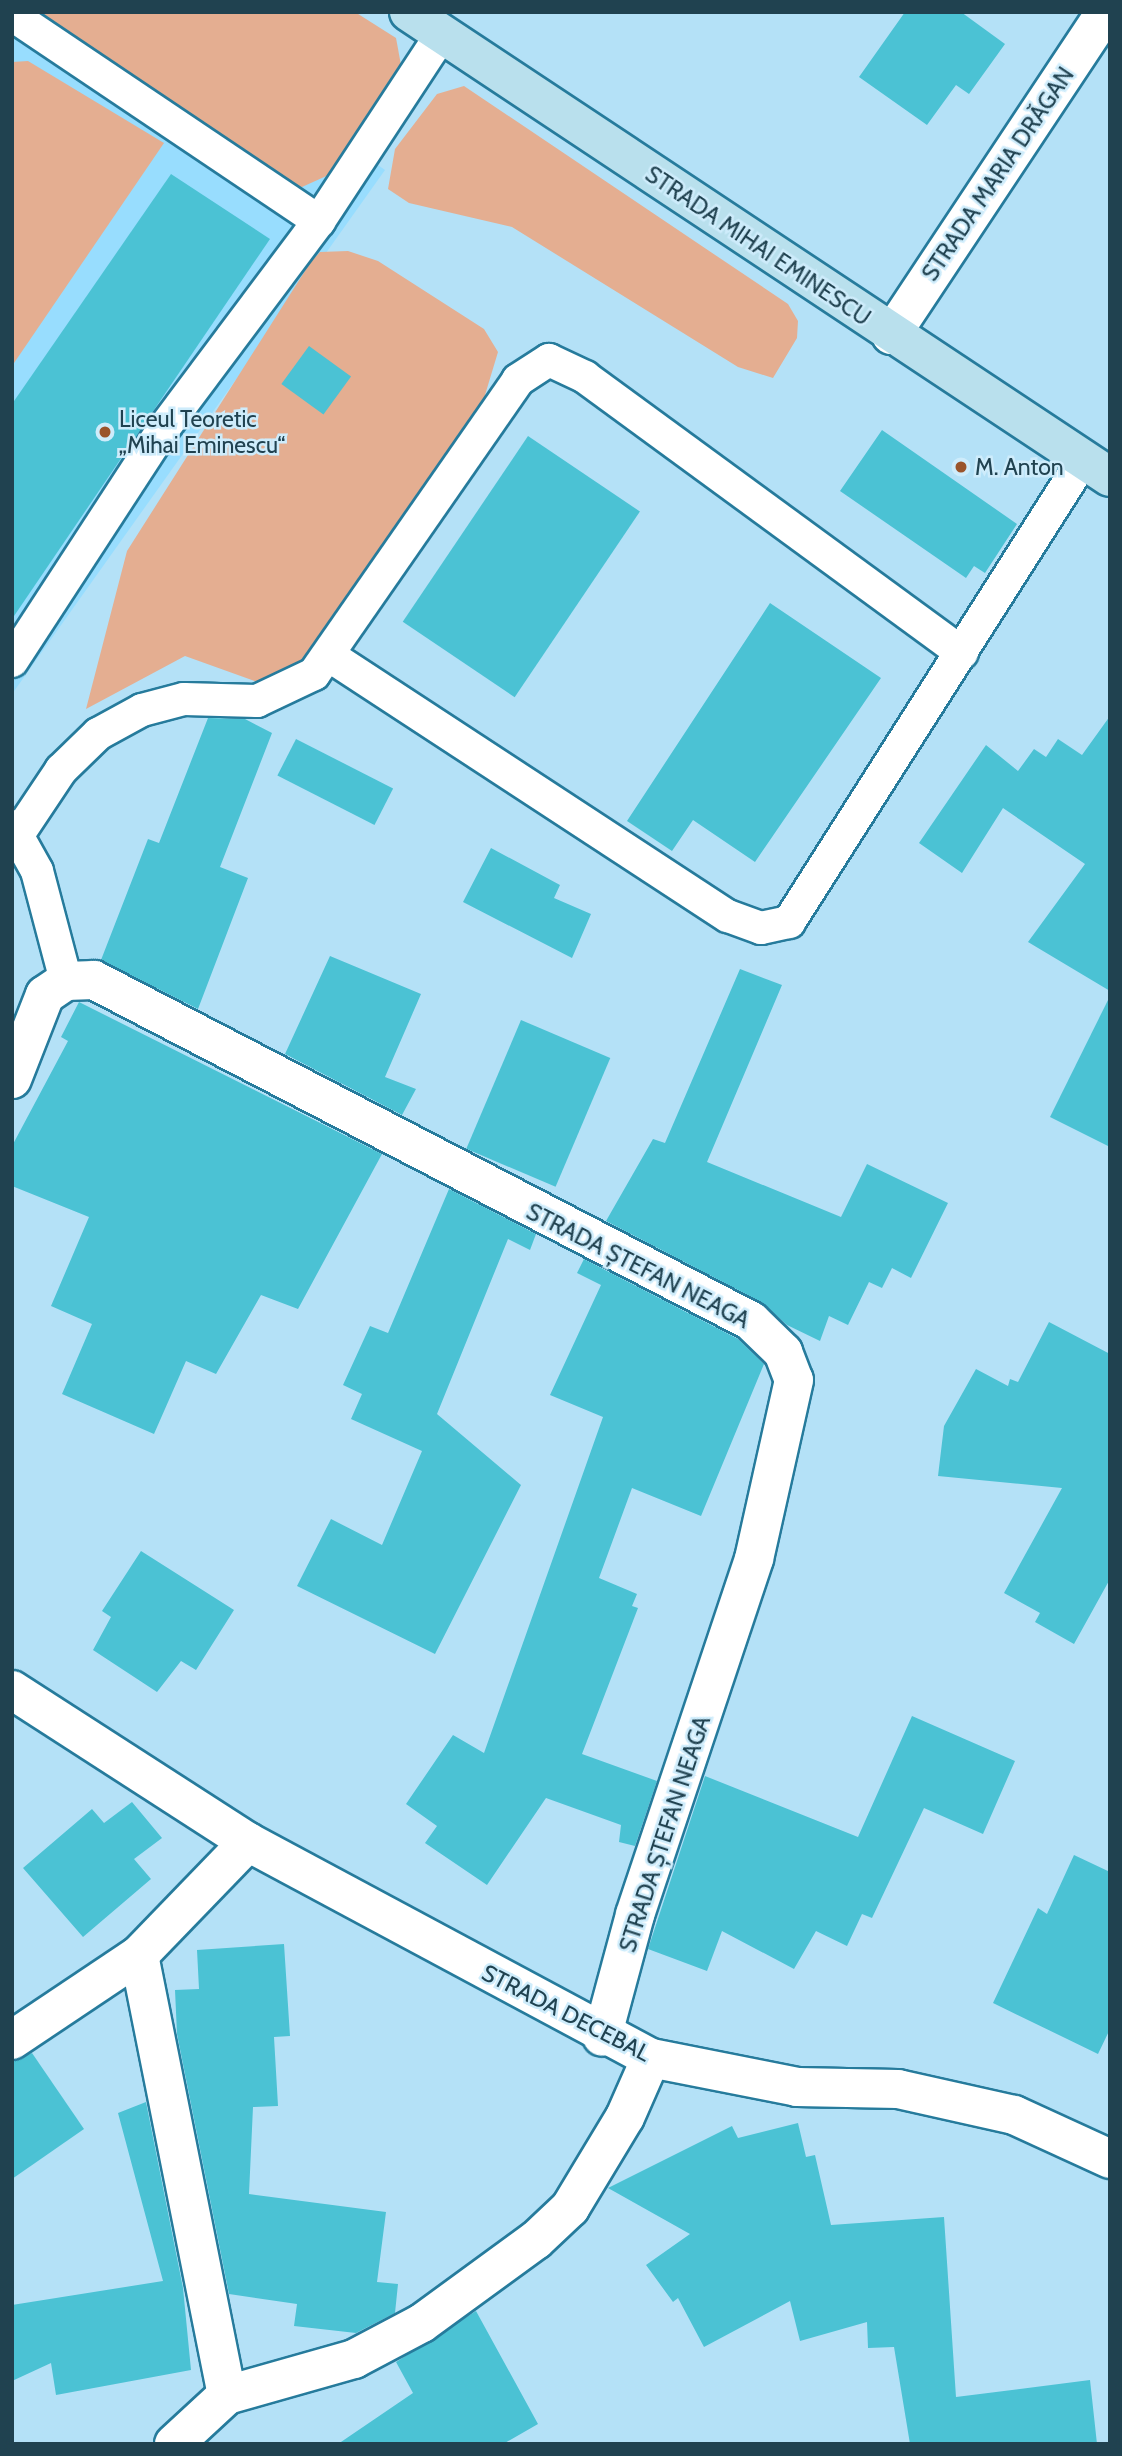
<!DOCTYPE html>
<html>
<head>
<meta charset="utf-8">
<style>
	body { margin:0 }
	#map { position:relative; width:1122px; height:2456px; overflow:hidden; background:#b4e1f7; font-family:Cabin,sans-serif }
	div>[style] { position:absolute }
	.built>* { inset:0; background:#98ddfe }
	.green>* { inset:0; background:#e4ae91 }
	.building>* { inset:0; background:#4bc2d4; transform-origin:0 0 }
	.roads { filter:drop-shadow(2px 0 #267b9c) drop-shadow(-2px 0 #267b9c) drop-shadow(0 2px #267b9c) drop-shadow(0 -2px #267b9c) }
	.service>* { height:32px; margin:-16px; padding:0 16px; transform-origin:16px; border-radius:16px; background:#fff }
	.minor>* { height:38px; margin:-19px; padding:0 19px; transform-origin:19px; border-radius:19px; background:#fff }
	.secondary>* { height:38px; margin:-19px; padding:0 19px; transform-origin:19px; border-radius:19px; background:#b9e0ed }
	.dots>* { width:19px; height:19px; translate:-50% -50%; box-sizing:border-box; border:4px solid #ceecfb; border-radius:50% }
	span { translate:-50% -50%; white-space:nowrap; text-align:center; line-height:1.15; -webkit-text-stroke:5px #ceecfb; paint-order:stroke }
	.street-label { font-size:23px; color:#204250 }
	.poi-label { font-size:23px; color:#204250 }
	.left { translate:0 -50%; text-align:left }
	.frame { position:absolute; inset:0; border:14px solid #204250; pointer-events:none }
</style>
</head>
<body>
<div id="map">
	<div class="built">
		<i style="clip-path:polygon(12px 12px,162px 12px,385px 170px,12px 694px)"></i>
	</div>
	<div class="green">
		<i style="clip-path:polygon(20px 12px,355px 12px,396px 38px,401px 65px,333px 173px,302px 187px,283px 184px)"></i>
		<i style="clip-path:polygon(28px 61px,164px 143px,12px 366px,12px 62px)"></i>
		<i style="clip-path:polygon(464px 86px,788px 304px,798px 321px,797px 338px,773px 378px,738px 367px,512px 227px,409px 203px,388px 189px,395px 149px,437px 94px)"></i>
		<i style="clip-path:polygon(348px 251px,378px 261px,484px 329px,498px 352px,482px 405px,300px 664px,266px 685px,185px 656px,86px 709px,127px 551px,310px 263px,320px 252px)"></i>
	</div>
	<div class="building">
		<i style="clip-path:polygon(905px 12px,961px 12px,1005px 44px,969px 94px,956px 85px,927px 125px,859px 77px)"></i>
		<i style="clip-path:polygon(171px 174px,270px 239px,12px 619px,12px 404px)"></i>
		<i style="left:309px;top:346px;width:52px;height:47px;rotate:36deg"></i>
		<i style="clip-path:polygon(882px 430px,1017px 524px,985px 573px,974px 566px,966px 578px,840px 491px)"></i>
		<i style="left:528px;top:436px;width:135px;height:224px;rotate:34deg"></i>
		<i style="clip-path:polygon(770px 603px,881px 678px,755px 862px,693px 820px,672px 851px,627px 821px)"></i>
		<i style="clip-path:polygon(1110px 716px,1110px 991px,1028px 942px,1085px 864px,1003px 808px,962px 873px,919px 843px,986px 745px,1018px 771px,1034px 749px,1046px 757px,1058px 739px,1082px 755px)"></i>
		<i style="clip-path:polygon(208px 718px,245px 719px,272px 733px,220px 867px,248px 878px,198px 1009px,101px 960px,148px 839px,159px 843px)"></i>
		<i style="left:296px;top:739px;width:109px;height:41px;rotate:27deg"></i>
		<i style="clip-path:polygon(491px 848px,560px 885px,554px 898px,591px 914px,572px 958px,463px 902px)"></i>
		<i style="clip-path:polygon(330px 956px,421px 994px,385px 1077px,416px 1089px,402px 1115px,285px 1054px)"></i>
		<i style="clip-path:polygon(740px 969px,782px 985px,707px 1162px,841px 1217px,867px 1164px,948px 1203px,911px 1278px,892px 1268px,882px 1288px,869px 1282px,848px 1325px,829px 1316px,820px 1341px,787px 1325px,761px 1302px,606px 1221px,653px 1139px,665px 1143px)"></i>
		<i style="clip-path:polygon(1110px 996px,1110px 1147px,1050px 1117px)"></i>
		<i style="clip-path:polygon(79px 1002px,382px 1154px,298px 1309px,261px 1295px,216px 1374px,186px 1361px,154px 1434px,62px 1394px,92px 1324px,51px 1306px,89px 1217px,12px 1186px,12px 1146px,68px 1041px,61px 1037px)"></i>
		<i style="left:521px;top:1020px;width:97px;height:140px;rotate:23deg"></i>
		<i style="clip-path:polygon(449px 1189px,536px 1234px,530px 1250px,508px 1239px,437px 1414px,521px 1485px,435px 1654px,297px 1586px,331px 1519px,382px 1545px,422px 1451px,351px 1419px,362px 1394px,343px 1385px,370px 1326px,388px 1333px)"></i>
		<i style="clip-path:polygon(584px 1259px,738px 1339px,764px 1364px,701px 1516px,632px 1488px,599px 1578px,637px 1594px,632px 1606px,638px 1608px,582px 1754px,657px 1781px,635px 1846px,619px 1842px,621px 1825px,546px 1798px,487px 1885px,425px 1843px,437px 1826px,406px 1804px,453px 1735px,484px 1753px,603px 1417px,550px 1395px,601px 1285px,577px 1273px)"></i>
		<i style="clip-path:polygon(1049px 1322px,1110px 1354px,1110px 1579px,1074px 1644px,1035px 1622px,1040px 1613px,1004px 1593px,1062px 1488px,938px 1476px,944px 1426px,976px 1369px,1008px 1386px,1010px 1379px,1018px 1382px)"></i>
		<i style="clip-path:polygon(141px 1551px,234px 1610px,196px 1670px,181px 1661px,157px 1692px,93px 1650px,111px 1617px,102px 1611px)"></i>
		<i style="clip-path:polygon(912px 1716px,1015px 1761px,983px 1834px,924px 1808px,872px 1918px,862px 1914px,847px 1946px,816px 1931px,794px 1969px,722px 1931px,707px 1971px,648px 1949px,705px 1776px,858px 1837px)"></i>
		<i style="clip-path:polygon(132px 1802px,162px 1838px,134px 1859px,151px 1879px,83px 1937px,23px 1868px,92px 1809px,104px 1823px)"></i>
		<i style="clip-path:polygon(1074px 1855px,1110px 1872px,1110px 2029px,1098px 2054px,993px 2003px,1038px 1908px,1047px 1914px)"></i>
		<i style="clip-path:polygon(284px 1944px,290px 2036px,274px 2037px,278px 2106px,253px 2107px,249px 2194px,386px 2212px,377px 2282px,398px 2284px,395px 2313px,356px 2333px,294px 2326px,297px 2304px,229px 2294px,177px 2034px,175px 1990px,199px 1989px,197px 1950px)"></i>
		<i style="clip-path:polygon(32px 2053px,84px 2129px,12px 2179px,12px 2062px)"></i>
		<i style="clip-path:polygon(146px 2102px,183px 2288px,191px 2370px,56px 2395px,51px 2363px,12px 2381px,12px 2305px,163px 2281px,118px 2113px)"></i>
		<i style="clip-path:polygon(798px 2123px,806px 2157px,815px 2155px,831px 2225px,944px 2217px,956px 2397px,1090px 2380px,1097px 2444px,910px 2444px,894px 2347px,868px 2348px,867px 2322px,800px 2341px,790px 2301px,704px 2347px,678px 2298px,673px 2302px,646px 2265px,690px 2234px,608px 2188px,732px 2126px,738px 2138px)"></i>
		<i style="clip-path:polygon(476px 2311px,538px 2424px,503px 2444px,338px 2444px,413px 2393px,396px 2362px)"></i>
	</div>
	<div class="roads">
		<div class="service">
			<i style="left:12px;top:15px;width:370px;rotate:33.9deg"></i>
			<i style="left:330px;top:656px;width:475px;rotate:33.2deg"></i>
			<i style="left:728px;top:916px;width:35px;rotate:20deg"></i>
			<i style="left:761px;top:928px;width:29px;rotate:-12deg"></i>
			<i style="left:789px;top:922px;width:548px;rotate:-57.53deg"></i>
			<i style="left:12px;top:661px;width:273px;rotate:-56.9deg"></i>
			<i style="left:161px;top:432px;width:264px;rotate:-53.2deg"></i>
			<i style="left:319px;top:221px;width:224px;rotate:-56.7deg"></i>
			<i style="left:12px;top:826px;width:51px;rotate:60.9deg"></i>
			<i style="left:37px;top:871px;width:114px;rotate:75.2deg"></i>
			<i style="left:19px;top:833px;width:76px;rotate:-56.3deg"></i>
			<i style="left:61px;top:770px;width:52px;rotate:-44.2deg"></i>
			<i style="left:98px;top:734px;width:50px;rotate:-28.6deg"></i>
			<i style="left:142px;top:710px;width:43px;rotate:-14.7deg"></i>
			<i style="left:184px;top:699px;width:73px;rotate:1.6deg"></i>
			<i style="left:257px;top:701px;width:63px;rotate:-25.3deg"></i>
			<i style="left:314px;top:674px;width:358px;rotate:-55.2deg"></i>
			<i style="left:518px;top:380px;width:37px;rotate:-33deg"></i>
			<i style="left:549px;top:360px;width:40px;rotate:25deg"></i>
			<i style="left:585px;top:377px;width:467px;rotate:36.2deg"></i>
		</div>
		<div class="minor">
			<i style="left:891px;top:335px;width:388px;rotate:-56.4deg"></i>
			<i style="left:12px;top:1079px;width:90px;rotate:-68.6deg"></i>
			<i style="left:45px;top:995px;width:25px;rotate:-34deg"></i>
			<i style="left:66px;top:981px;width:28px;rotate:-2deg"></i>
			<i style="left:94px;top:980px;width:740px;rotate:27.43deg"></i>
			<i style="left:751px;top:1321px;width:45px;rotate:44.1deg"></i>
			<i style="left:783px;top:1352px;width:30px;rotate:69deg"></i>
			<i style="left:794px;top:1380px;width:183px;rotate:102.6deg"></i>
			<i style="left:754px;top:1559px;width:375px;rotate:108.5deg"></i>
			<i style="left:635px;top:1915px;width:126px;rotate:105.1deg"></i>
			<i style="left:12px;top:1690px;width:281px;rotate:32.8deg"></i>
			<i style="left:248px;top:1842px;width:457px;rotate:28.2deg"></i>
			<i style="left:651px;top:2058px;width:149px;rotate:11.2deg"></i>
			<i style="left:797px;top:2087px;width:101px;rotate:1.1deg"></i>
			<i style="left:898px;top:2089px;width:119px;rotate:12.6deg"></i>
			<i style="left:1014px;top:2115px;width:106px;rotate:24.6deg"></i>
			<i style="left:139px;top:1955px;width:449px;rotate:78.7deg"></i>
			<i style="left:12px;top:2040px;width:153px;rotate:-33.8deg"></i>
			<i style="left:139px;top:1955px;width:157px;rotate:-46deg"></i>
			<i style="left:174px;top:2444px;width:72px;rotate:-42.8deg"></i>
			<i style="left:227px;top:2395px;width:132px;rotate:-15.8deg"></i>
			<i style="left:354px;top:2359px;width:77px;rotate:-27.9deg"></i>
			<i style="left:422px;top:2323px;width:141px;rotate:-36.1deg"></i>
			<i style="left:536px;top:2240px;width:47px;rotate:-43.3deg"></i>
			<i style="left:570px;top:2208px;width:106px;rotate:-58.9deg"></i>
			<i style="left:625px;top:2117px;width:64px;rotate:-66.2deg"></i>
		</div>
		<div class="secondary">
			<i style="left:409px;top:12px;width:841px;rotate:33.56deg"></i>
		</div>
	</div>
	<div class="dots">
		<i style="left:105px;top:432px;background:#9a542b"></i>
		<i style="left:961px;top:467px;background:#9a542b"></i>
	</div>
	<div class="street-label">
		<span style="left:998px;top:174px;rotate:-56deg">STRADA MARIA DRĂGAN</span>
		<span style="left:758px;top:246px;rotate:34deg">STRADA MIHAI EMINESCU</span>
		<span style="left:638px;top:1266px;rotate:27deg">STRADA ȘTEFAN NEAGA</span>
		<span style="left:665px;top:1834px;rotate:-72deg">STRADA ȘTEFAN NEAGA</span>
		<span style="left:566px;top:2013px;rotate:27deg">STRADA DECEBAL</span>
	</div>
	<div class="poi-label">
		<span class="left" style="left:119px;top:432px">Liceul Teoretic<br>„Mihai Eminescu“</span>
		<span class="left" style="left:975px;top:467px">M. Anton</span>
	</div>
	<div class="frame"></div>
</div>
</body>
</html>
